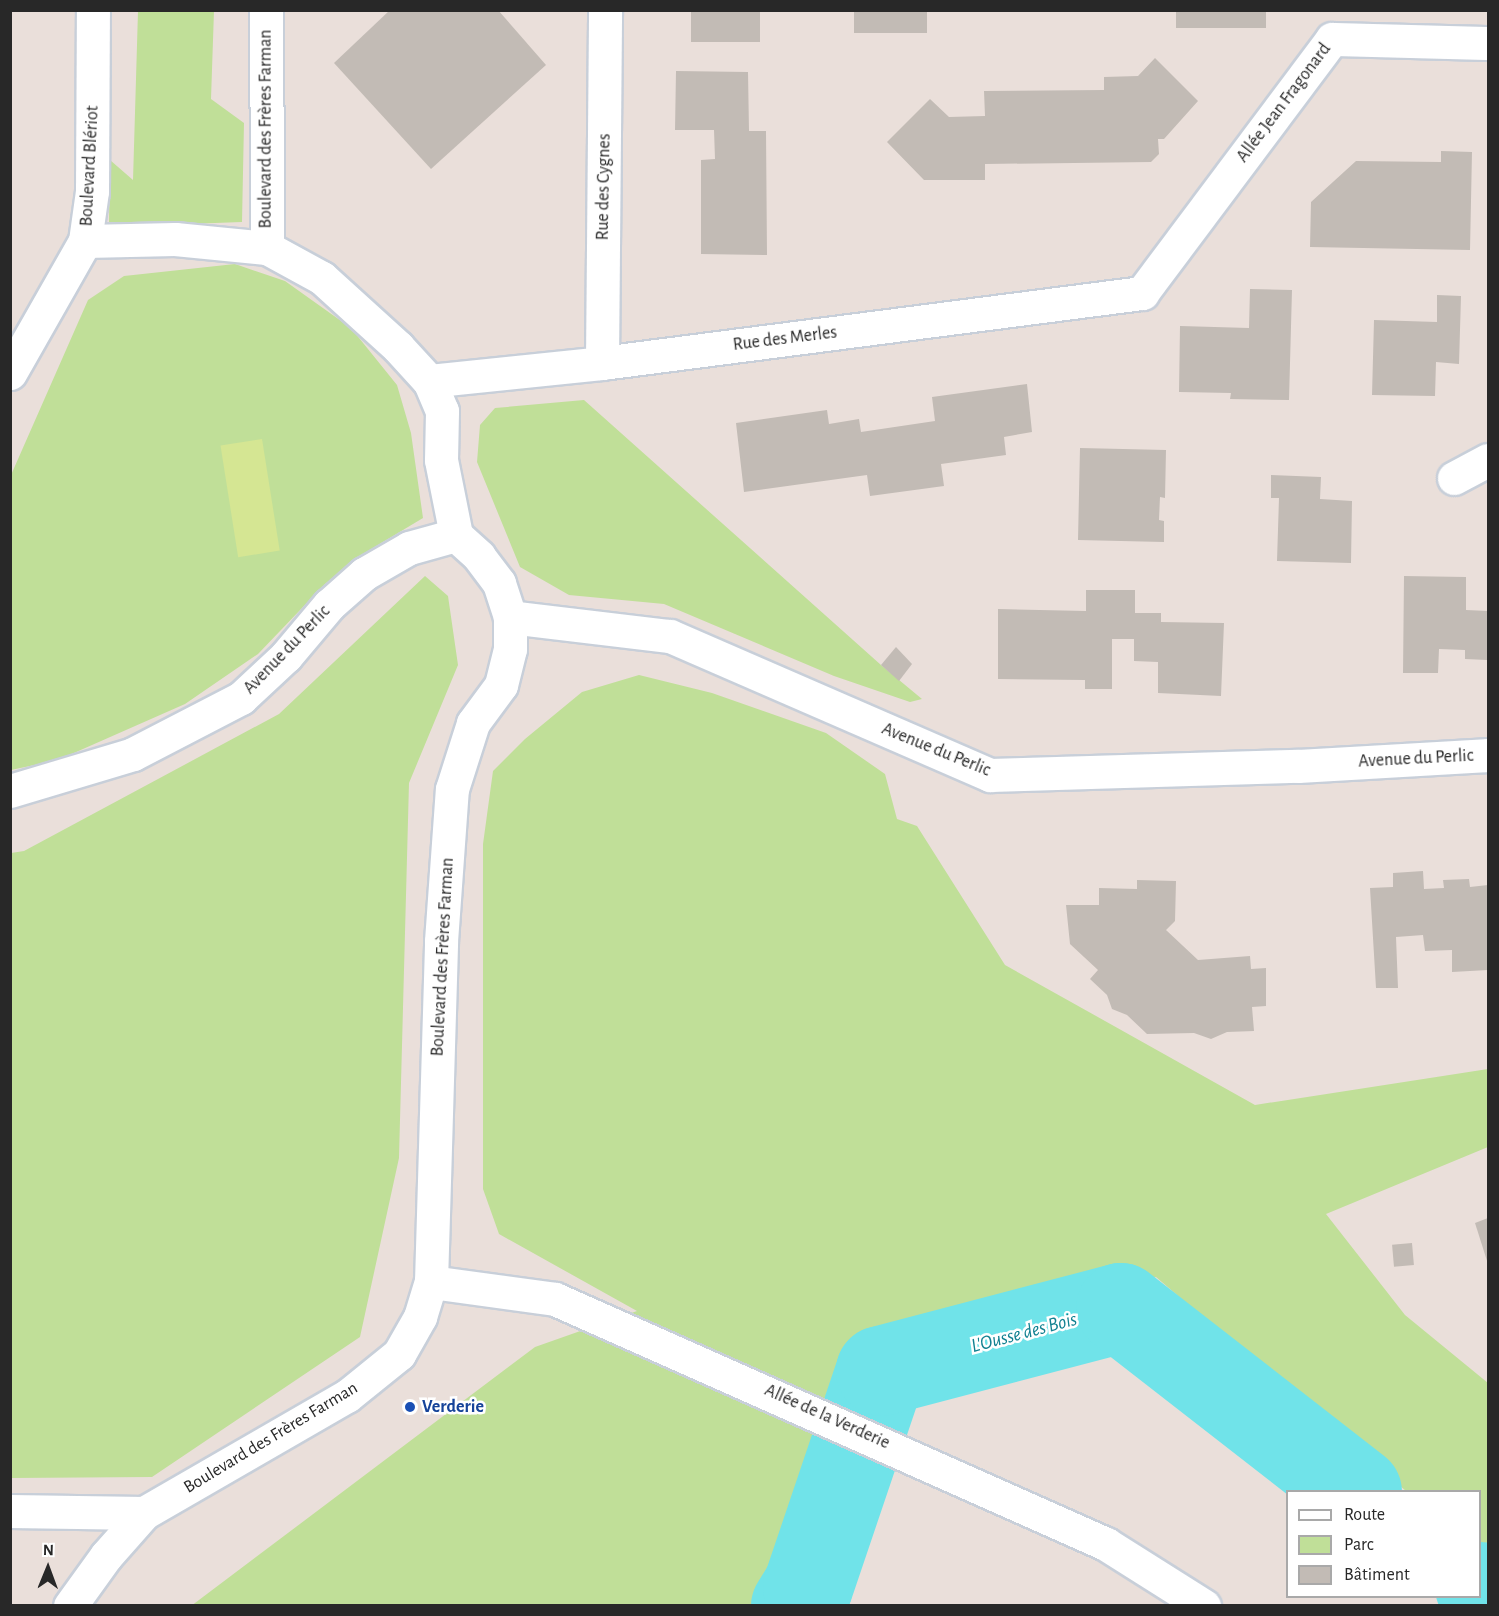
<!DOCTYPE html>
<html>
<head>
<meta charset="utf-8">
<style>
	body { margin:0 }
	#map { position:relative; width:1499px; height:1616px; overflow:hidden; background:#eadfda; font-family:"Alegreya Sans",sans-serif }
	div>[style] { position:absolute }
	.green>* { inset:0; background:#c0df98 }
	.pitch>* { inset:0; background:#d5e693; transform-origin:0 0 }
	.river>* { height:90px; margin:-45px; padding:0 45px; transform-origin:45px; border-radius:45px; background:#70e3e9 }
	.building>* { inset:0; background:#c2bbb5; transform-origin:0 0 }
	.roads { filter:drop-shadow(2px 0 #c8cfd9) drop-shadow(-2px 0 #c8cfd9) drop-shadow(0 2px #c8cfd9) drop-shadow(0 -2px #c8cfd9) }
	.minor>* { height:33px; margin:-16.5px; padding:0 16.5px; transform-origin:16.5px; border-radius:16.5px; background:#fff }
	.tertiary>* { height:33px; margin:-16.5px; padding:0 16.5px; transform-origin:16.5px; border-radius:16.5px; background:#fff }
	.dots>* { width:16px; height:16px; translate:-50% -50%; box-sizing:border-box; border:3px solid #fff; border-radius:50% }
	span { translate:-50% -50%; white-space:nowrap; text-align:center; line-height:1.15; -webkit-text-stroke:5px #fff; paint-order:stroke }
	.street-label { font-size:18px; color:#282828 }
	.transit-label { font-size:18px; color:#164399; font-weight:700 }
	.left { translate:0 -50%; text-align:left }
	.water-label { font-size:20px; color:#128191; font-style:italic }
	.frame { position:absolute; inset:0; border:12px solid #282828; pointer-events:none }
	.legend { position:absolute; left:1286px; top:1490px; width:195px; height:108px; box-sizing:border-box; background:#fff; border:2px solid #a9a9a9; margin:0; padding:8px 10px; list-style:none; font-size:18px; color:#282828 }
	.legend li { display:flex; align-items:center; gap:12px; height:30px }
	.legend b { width:30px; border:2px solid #a9a9a9 }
	.north { position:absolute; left:18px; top:1538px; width:60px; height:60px; -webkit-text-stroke:4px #fff; paint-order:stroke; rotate:1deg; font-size:16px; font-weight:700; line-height:24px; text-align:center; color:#282828 }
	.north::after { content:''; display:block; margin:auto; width:21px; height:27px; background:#282828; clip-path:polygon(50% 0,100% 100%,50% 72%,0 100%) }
</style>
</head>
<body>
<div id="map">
	<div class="green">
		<i style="clip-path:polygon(138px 11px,214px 11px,211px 99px,244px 123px,242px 222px,160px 225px,109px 222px,110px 160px,133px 180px)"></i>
		<i style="clip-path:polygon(235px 264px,285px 281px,351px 328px,397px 385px,411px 433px,423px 518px,373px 548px,325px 584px,258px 654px,185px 704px,58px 760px,11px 770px,11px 475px,88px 300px,124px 276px)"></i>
		<i style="clip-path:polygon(584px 400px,881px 665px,922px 699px,910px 702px,834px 676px,664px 604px,569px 595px,520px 567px,477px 462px,480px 425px,495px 408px)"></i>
		<i style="clip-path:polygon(425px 576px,448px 596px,458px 665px,409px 783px,399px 1158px,360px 1337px,152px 1477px,11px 1478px,11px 853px,24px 851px,279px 714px)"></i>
		<i style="clip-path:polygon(639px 675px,712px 693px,826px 733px,885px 774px,897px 819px,917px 826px,1005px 965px,1255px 1105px,1488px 1069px,1488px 1147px,1326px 1214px,1405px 1315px,1488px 1383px,1488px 1563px,1480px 1555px,1480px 1492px,1406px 1491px,1156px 1277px,859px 1359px,757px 1605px,191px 1606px,535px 1347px,637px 1311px,499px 1234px,483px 1189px,483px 844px,493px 771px,525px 739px,582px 692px)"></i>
	</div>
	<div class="pitch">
		<i style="left:262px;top:439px;width:113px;height:42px;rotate:81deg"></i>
	</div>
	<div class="river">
		<i style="left:1480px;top:1587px;width:11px;rotate:41deg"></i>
		<i style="left:796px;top:1606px;width:22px;rotate:-58deg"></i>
		<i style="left:808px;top:1587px;width:228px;rotate:-71.3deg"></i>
		<i style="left:881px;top:1371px;width:248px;rotate:-14.7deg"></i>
		<i style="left:1121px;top:1308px;width:299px;rotate:37.9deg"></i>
	</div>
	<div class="building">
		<i style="clip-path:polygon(390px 10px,498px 10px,546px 65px,431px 169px,334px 63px)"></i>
		<i style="left:691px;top:10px;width:69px;height:32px"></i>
		<i style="left:854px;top:10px;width:73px;height:23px"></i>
		<i style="left:1176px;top:10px;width:90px;height:18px"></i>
		<i style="clip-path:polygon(1155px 58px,1198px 101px,1164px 139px,1158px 139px,1159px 154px,1151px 162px,985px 164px,985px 180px,924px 180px,887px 142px,930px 99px,949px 117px,985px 116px,984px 91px,1104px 90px,1104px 77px,1138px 76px)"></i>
		<i style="clip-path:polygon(676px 71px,748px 72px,749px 131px,766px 131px,767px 255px,701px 254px,701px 160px,715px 159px,714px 130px,675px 130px)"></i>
		<i style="clip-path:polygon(1441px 151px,1472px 152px,1470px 250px,1310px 247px,1311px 202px,1356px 161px,1441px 162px)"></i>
		<i style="clip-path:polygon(1250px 289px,1292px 290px,1289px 400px,1230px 399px,1231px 393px,1179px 392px,1180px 326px,1249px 328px)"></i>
		<i style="clip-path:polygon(1437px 295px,1461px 296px,1459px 364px,1436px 362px,1435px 396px,1372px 395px,1374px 320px,1437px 322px)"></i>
		<i style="clip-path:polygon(1027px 384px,1032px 432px,1004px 437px,1006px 455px,941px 464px,944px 486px,870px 496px,867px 475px,744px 492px,736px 423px,827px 410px,829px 424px,859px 419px,861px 432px,935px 421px,932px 397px)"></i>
		<i style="clip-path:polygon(1080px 448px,1166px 450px,1165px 498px,1160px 497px,1159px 520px,1164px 521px,1164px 542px,1078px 540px)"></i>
		<i style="clip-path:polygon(1271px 475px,1321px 477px,1320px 499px,1352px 501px,1351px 563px,1277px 561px,1279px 498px,1271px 498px)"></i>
		<i style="clip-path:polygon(1404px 576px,1466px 577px,1466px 610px,1488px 611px,1487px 660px,1465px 659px,1465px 650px,1439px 649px,1438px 673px,1403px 673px)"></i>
		<i style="clip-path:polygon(1086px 590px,1135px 590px,1135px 613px,1161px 613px,1161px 622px,1224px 623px,1221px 696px,1158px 693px,1158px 662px,1134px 661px,1134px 639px,1112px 639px,1112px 689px,1085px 689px,1085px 680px,998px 679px,998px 609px,1086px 611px)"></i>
		<i style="clip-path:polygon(896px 647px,912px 664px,899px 681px,881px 665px)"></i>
		<i style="clip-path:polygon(1423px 871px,1424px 889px,1444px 888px,1443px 880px,1469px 879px,1470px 887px,1488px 885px,1488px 970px,1452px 972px,1452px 950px,1425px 951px,1423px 935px,1396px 937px,1398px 988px,1376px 988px,1370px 888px,1393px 887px,1393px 873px)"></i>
		<i style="clip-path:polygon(1137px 880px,1176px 881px,1175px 921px,1166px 930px,1198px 960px,1250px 956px,1251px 969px,1266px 968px,1266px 1006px,1252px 1007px,1254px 1031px,1227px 1032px,1211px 1039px,1194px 1033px,1147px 1034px,1127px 1015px,1112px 1009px,1107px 995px,1090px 979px,1098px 970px,1070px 944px,1066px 905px,1099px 905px,1099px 888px,1137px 889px)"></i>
		<i style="clip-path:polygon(1488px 1218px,1488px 1264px,1475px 1223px)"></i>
		<i style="left:1412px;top:1243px;width:22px;height:20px;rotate:85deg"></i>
	</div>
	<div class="roads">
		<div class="minor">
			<i style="left:602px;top:363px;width:353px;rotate:-89.5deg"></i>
			<i style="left:429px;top:381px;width:174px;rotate:-5.9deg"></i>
			<i style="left:602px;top:363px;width:545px;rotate:-7.39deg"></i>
			<i style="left:1142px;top:293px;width:317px;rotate:-53.2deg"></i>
			<i style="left:1332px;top:39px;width:156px;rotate:1.5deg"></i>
			<i style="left:1454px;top:478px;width:38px;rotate:-28deg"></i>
			<i style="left:10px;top:791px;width:128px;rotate:-16.7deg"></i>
			<i style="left:133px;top:754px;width:122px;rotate:-27.4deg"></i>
			<i style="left:241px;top:698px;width:62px;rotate:-43deg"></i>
			<i style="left:286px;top:656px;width:67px;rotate:-49.9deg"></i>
			<i style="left:329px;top:605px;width:47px;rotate:-41.5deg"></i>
			<i style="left:364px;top:574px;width:52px;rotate:-30deg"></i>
			<i style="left:409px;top:548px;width:49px;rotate:-15.5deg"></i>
			<i style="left:431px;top:1282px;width:125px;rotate:7.8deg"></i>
			<i style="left:555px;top:1299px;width:603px;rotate:23.97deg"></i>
			<i style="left:1106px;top:1544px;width:116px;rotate:32.3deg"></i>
		</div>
		<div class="tertiary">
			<i style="left:85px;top:241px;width:90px;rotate:-1.3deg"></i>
			<i style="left:175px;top:239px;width:92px;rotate:5.6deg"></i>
			<i style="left:10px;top:373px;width:152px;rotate:-60.4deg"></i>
			<i style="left:85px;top:241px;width:50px;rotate:-82deg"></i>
			<i style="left:92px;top:191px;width:181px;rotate:-89.7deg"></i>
			<i style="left:510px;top:617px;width:161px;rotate:6.8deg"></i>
			<i style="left:670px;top:636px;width:349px;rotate:23.5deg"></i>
			<i style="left:990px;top:775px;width:308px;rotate:-1.7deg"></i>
			<i style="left:1298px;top:766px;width:190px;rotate:-3.3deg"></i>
			<i style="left:10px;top:1511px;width:134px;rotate:0.9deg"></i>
			<i style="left:70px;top:1606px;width:62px;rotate:-54.2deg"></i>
			<i style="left:106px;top:1556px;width:57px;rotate:-48.5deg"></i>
			<i style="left:144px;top:1513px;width:234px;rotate:-30deg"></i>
			<i style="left:347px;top:1396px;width:67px;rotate:-38.9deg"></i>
			<i style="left:399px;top:1354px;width:43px;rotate:-60.4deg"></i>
			<i style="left:420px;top:1317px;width:37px;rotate:-73deg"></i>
			<i style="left:431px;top:1282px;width:341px;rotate:-88.3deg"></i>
			<i style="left:441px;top:941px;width:152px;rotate:-85.9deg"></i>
			<i style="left:452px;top:789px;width:69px;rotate:-72.3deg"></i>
			<i style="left:473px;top:723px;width:47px;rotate:-53.6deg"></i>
			<i style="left:501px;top:685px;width:37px;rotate:-76deg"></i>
			<i style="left:510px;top:649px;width:32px;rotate:-90deg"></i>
			<i style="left:510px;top:617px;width:36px;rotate:-108deg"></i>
			<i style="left:499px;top:583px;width:34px;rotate:-127deg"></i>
			<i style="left:479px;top:556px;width:31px;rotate:-138deg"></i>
			<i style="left:456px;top:535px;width:76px;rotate:-101.3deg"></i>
			<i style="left:441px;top:460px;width:49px;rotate:-88.8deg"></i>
			<i style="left:442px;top:411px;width:33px;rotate:-113deg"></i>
			<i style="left:429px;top:381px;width:46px;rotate:-132.4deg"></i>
			<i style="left:398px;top:347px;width:103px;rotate:-137.8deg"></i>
			<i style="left:322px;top:278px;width:63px;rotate:-151.4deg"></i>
			<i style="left:267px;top:248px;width:238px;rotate:-90.2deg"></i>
		</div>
	</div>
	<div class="dots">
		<i style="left:410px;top:1407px;background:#1a4fb4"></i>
	</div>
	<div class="street-label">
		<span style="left:1284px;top:103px;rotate:-53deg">Allée Jean Fragonard</span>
		<span style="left:266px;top:129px;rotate:-90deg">Boulevard des Frères Farman</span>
		<span style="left:90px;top:166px;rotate:-87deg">Boulevard Blériot</span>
		<span style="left:604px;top:187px;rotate:-89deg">Rue des Cygnes</span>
		<span style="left:785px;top:339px;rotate:-7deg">Rue des Merles</span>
		<span style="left:287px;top:650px;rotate:-46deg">Avenue du Perlic</span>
		<span style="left:936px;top:750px;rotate:22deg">Avenue du Perlic</span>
		<span style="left:1416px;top:759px;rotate:-3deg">Avenue du Perlic</span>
		<span style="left:443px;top:957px;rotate:-87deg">Boulevard des Frères Farman</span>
		<span style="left:827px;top:1417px;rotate:24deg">Allée de la Verderie</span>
		<span style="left:271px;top:1438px;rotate:-31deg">Boulevard des Frères Farman</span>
	</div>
	<div class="transit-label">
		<span class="left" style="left:422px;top:1407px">Verderie</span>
	</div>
	<div class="water-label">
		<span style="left:1024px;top:1333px;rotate:-15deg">L'Ousse des Bois</span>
	</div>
	<div class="frame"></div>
	<ul class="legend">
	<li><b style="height:8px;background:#fff"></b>Route</li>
	<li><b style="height:16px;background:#c0df98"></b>Parc</li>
	<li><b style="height:16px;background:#c2bbb5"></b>Bâtiment</li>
	</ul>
	<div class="north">N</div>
</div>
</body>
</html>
